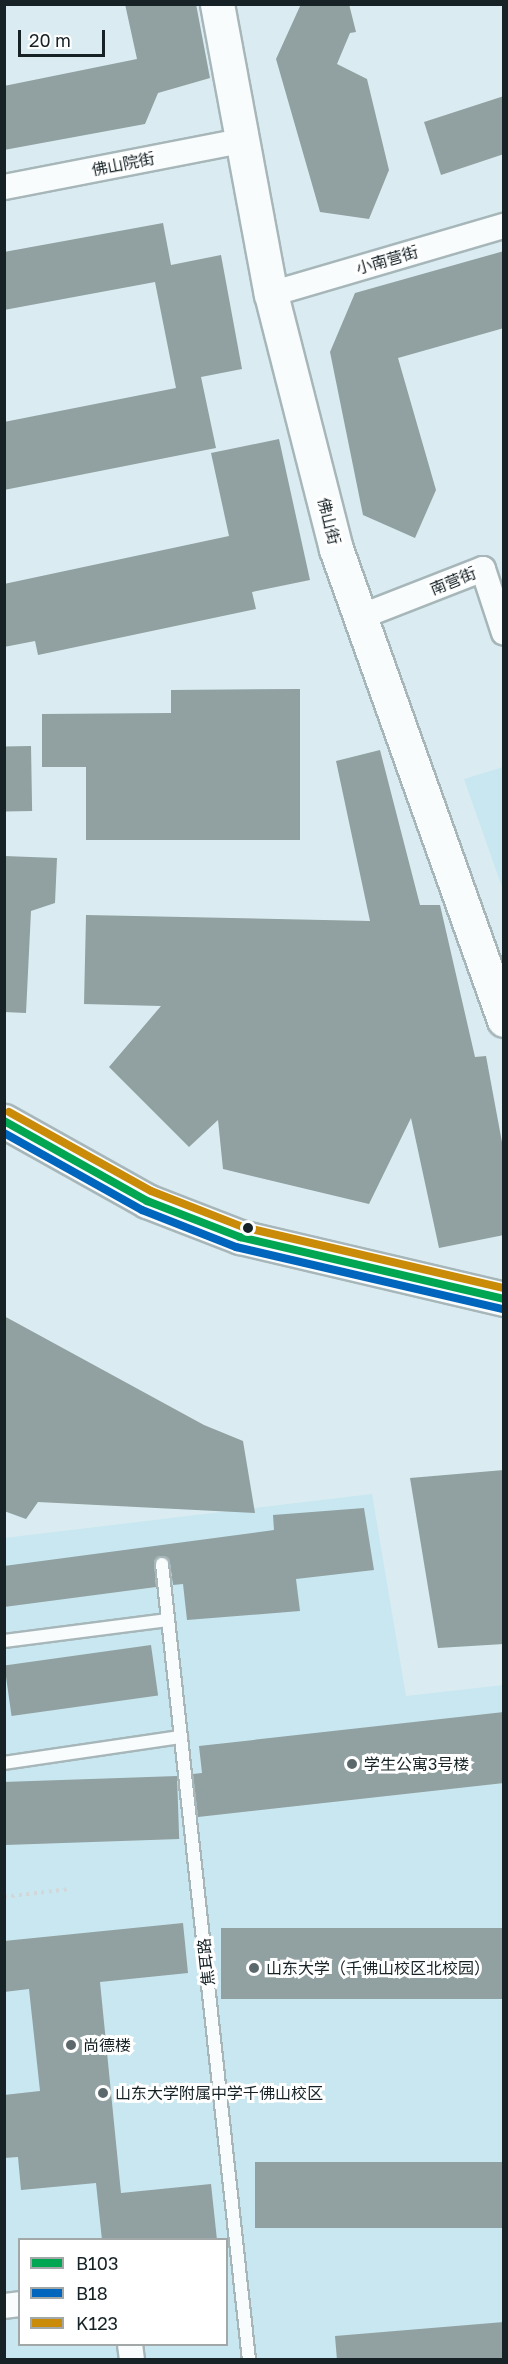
<!DOCTYPE html>
<html>
<head>
<meta charset="utf-8">
<style>
	body { margin:0 }
	#map { position:relative; width:508px; height:2364px; overflow:hidden; background:#daecf1; font-family:"Golos Text","Noto Sans SC",sans-serif }
	div>[style] { position:absolute }
	.built>* { inset:0; background:#c8e7f0 }
	.building>* { inset:0; background:#91a0a1; transform-origin:0 0 }
	.path>* { height:4px; margin-top:-2px; transform-origin:0; background:repeating-linear-gradient(90deg,#d2d8d9 0 3px,transparent 0 7.5px) }
	.roads { filter:drop-shadow(2px 0 #a7b6b9) drop-shadow(-2px 0 #a7b6b9) drop-shadow(0 2px #a7b6b9) drop-shadow(0 -2px #a7b6b9) }
	.lane>* { height:12px; margin:-6px; padding:0 6px; transform-origin:6px; border-radius:6px; background:#f9fcfd }
	.street>* { height:24px; margin:-12px; padding:0 12px; transform-origin:12px; border-radius:12px; background:#f9fcfd }
	.secondary>* { height:33px; margin:-16.5px; padding:0 16.5px; transform-origin:16.5px; border-radius:16.5px; background:#f9fcfd }
	.bus-1>* { height:8px; margin:-4px; padding:0 4px; transform-origin:4px; border-radius:4px; background:#00a651 }
	.bus-2>* { height:8px; margin:-4px; padding:0 4px; transform-origin:4px; border-radius:4px; background:#0065bd }
	.bus-3>* { height:8px; margin:-4px; padding:0 4px; transform-origin:4px; border-radius:4px; background:#ca8c08 }
	.dots>* { width:16px; height:16px; translate:-50% -50%; box-sizing:border-box; border:3px solid #fff; border-radius:50% }
	span { translate:-50% -50%; white-space:nowrap; text-align:center; line-height:1.15; -webkit-text-stroke:6px #fff; paint-order:stroke }
	.street-label { font-size:16px; color:#162226 }
	.poi-label { font-size:16px; color:#162226 }
	.left { translate:0 -50%; text-align:left }
	.frame { position:absolute; inset:0; border:6px solid #162226; pointer-events:none }
	.legend { position:absolute; left:18px; top:2238px; width:210px; height:108px; box-sizing:border-box; background:#fff; border:2px solid #a2a7a8; margin:0; padding:8px 10px; list-style:none; font-size:18px; color:#162226 }
	.legend li { display:flex; align-items:center; gap:12px; height:30px }
	.legend b { width:30px; border:2px solid #a2a7a8 }
	.scale { position:absolute; left:18px; top:30px; width:87px; height:27px; box-sizing:border-box; border:3px solid #162226; border-top:0; padding-left:8px; font-size:18px; line-height:21px; white-space:nowrap; color:#162226; -webkit-text-stroke:4px #fff; paint-order:stroke }
</style>
</head>
<body>
<div id="map">
	<div class="built">
		<i style="clip-path:polygon(503px 767px,504px 767px,503px 890px,464px 779px)"></i>
		<i style="clip-path:polygon(evenodd,372px 1494px,406px 1696px,503px 1685px,503px 2359px,5px 2359px,4px 1538px,372px 1494px,20px 2240px,226px 2240px,226px 2344px,20px 2344px,20px 2240px)"></i>
	</div>
	<div class="building">
		<i style="clip-path:polygon(125px 4px,196px 4px,210px 78px,158px 93px,145px 124px,4px 150px,4px 86px,137px 59px)"></i>
		<i style="clip-path:polygon(301px 4px,349px 4px,356px 32px,350px 33px,337px 64px,367px 79px,389px 170px,369px 219px,320px 212px,276px 59px)"></i>
		<i style="clip-path:polygon(504px 96px,504px 154px,441px 175px,424px 122px)"></i>
		<i style="clip-path:polygon(163px 223px,171px 265px,221px 255px,242px 369px,201px 377px,216px 448px,4px 490px,4px 422px,176px 388px,155px 282px,4px 310px,4px 252px)"></i>
		<i style="clip-path:polygon(504px 251px,504px 328px,398px 358px,436px 490px,415px 538px,363px 515px,330px 352px,355px 293px)"></i>
		<i style="clip-path:polygon(279px 439px,310px 580px,252px 592px,256px 609px,38px 655px,35px 641px,4px 647px,4px 584px,229px 536px,211px 453px)"></i>
		<i style="clip-path:polygon(300px 689px,300px 840px,86px 840px,86px 767px,42px 767px,42px 714px,171px 713px,171px 690px)"></i>
		<i style="left:31px;top:746px;width:65px;height:27px;rotate:89deg"></i>
		<i style="clip-path:polygon(380px 750px,420px 905px,440px 905px,475px 1057px,486px 1056px,504px 1153px,504px 1235px,439px 1248px,411px 1118px,369px 1204px,223px 1169px,218px 1120px,189px 1147px,109px 1067px,161px 1006px,84px 1004px,86px 915px,370px 921px,336px 761px)"></i>
		<i style="clip-path:polygon(4px 856px,57px 858px,55px 903px,31px 911px,26px 1013px,4px 1012px)"></i>
		<i style="clip-path:polygon(4px 1316px,204px 1425px,243px 1441px,255px 1513px,38px 1502px,26px 1519px,4px 1511px)"></i>
		<i style="clip-path:polygon(504px 1470px,504px 1644px,438px 1648px,410px 1478px)"></i>
		<i style="clip-path:polygon(364px 1508px,374px 1570px,296px 1579px,300px 1611px,187px 1620px,183px 1584px,173px 1585px,170px 1563px,162px 1556px,154px 1561px,156px 1587px,4px 1607px,4px 1566px,274px 1530px,273px 1515px)"></i>
		<i style="left:151px;top:1645px;width:51px;height:148px;rotate:82deg"></i>
		<i style="clip-path:polygon(504px 1712px,504px 1783px,198px 1817px,193px 1774px,202px 1773px,199px 1746px)"></i>
		<i style="left:177px;top:1776px;width:63px;height:174px;rotate:88deg"></i>
		<i style="clip-path:polygon(183px 1923px,188px 1973px,100px 1982px,121px 2193px,211px 2184px,217px 2240px,102px 2240px,96px 2183px,21px 2190px,18px 2157px,4px 2158px,4px 2095px,40px 2091px,29px 1989px,4px 1992px,4px 1941px)"></i>
		<i style="left:504px;top:1928px;width:71px;height:283px;rotate:90deg"></i>
		<i style="left:504px;top:2162px;width:66px;height:249px;rotate:90deg"></i>
		<i style="clip-path:polygon(504px 2322px,504px 2360px,337px 2360px,335px 2336px)"></i>
	</div>
	<div class="path">
		<i style="left:4px;top:1897px;width:66px;rotate:-6.9deg"></i>
	</div>
	<div class="roads">
		<div class="lane">
			<i style="left:162px;top:1564px;width:801px;rotate:83.76deg"></i>
			<i style="left:4px;top:1641px;width:165px;rotate:-7.3deg"></i>
			<i style="left:4px;top:1763px;width:179px;rotate:-8.4deg"></i>
		</div>
		<div class="street">
			<i style="left:4px;top:187px;width:241px;rotate:-11deg"></i>
			<i style="left:271px;top:294px;width:243px;rotate:-16.3deg"></i>
			<i style="left:360px;top:617px;width:132px;rotate:-21.3deg"></i>
			<i style="left:483px;top:569px;width:67px;rotate:71.8deg"></i>
			<i style="left:4px;top:2306px;width:16px;rotate:-7deg"></i>
			<i style="left:130px;top:2344px;width:16px;rotate:83deg"></i>
		</div>
		<div class="secondary">
			<i style="left:217px;top:4px;width:295px;rotate:79.5deg"></i>
			<i style="left:271px;top:294px;width:263px;rotate:75.7deg"></i>
			<i style="left:336px;top:549px;width:500px;rotate:70.37deg"></i>
			<i style="left:4px;top:1121px;width:164px;rotate:29.2deg"></i>
			<i style="left:147px;top:1201px;width:100px;rotate:21.2deg"></i>
			<i style="left:240px;top:1237px;width:271px;rotate:13.2deg"></i>
		</div>
	</div>
	<div class="bus-1">
		<i style="left:4px;top:1121px;width:164px;rotate:29.2deg"></i>
		<i style="left:147px;top:1201px;width:100px;rotate:21.2deg"></i>
		<i style="left:240px;top:1237px;width:271px;rotate:13.2deg"></i>
	</div>
	<div class="bus-2">
		<i style="left:4px;top:1133px;width:158px;rotate:29.2deg"></i>
		<i style="left:142px;top:1210px;width:101px;rotate:21.5deg"></i>
		<i style="left:236px;top:1247px;width:273px;rotate:13.1deg"></i>
	</div>
	<div class="bus-3">
		<i style="left:9px;top:1112px;width:162px;rotate:29.1deg"></i>
		<i style="left:151px;top:1191px;width:99px;rotate:21.4deg"></i>
		<i style="left:243px;top:1227px;width:268px;rotate:13.2deg"></i>
	</div>
	<div class="dots">
		<i style="left:248px;top:1228px;background:#162226"></i>
		<i style="left:352px;top:1764px;background:#5b696d"></i>
		<i style="left:254px;top:1968px;background:#5b696d"></i>
		<i style="left:71px;top:2045px;background:#5b696d"></i>
		<i style="left:103px;top:2093px;background:#5b696d"></i>
	</div>
	<div class="street-label">
		<span style="left:123px;top:164px;rotate:-11deg">佛山院街</span>
		<span style="left:387px;top:260px;rotate:-16deg">小南营街</span>
		<span style="left:329px;top:521px;rotate:76deg">佛山街</span>
		<span style="left:453px;top:581px;rotate:-22deg">南营街</span>
		<span style="left:206px;top:1962px;rotate:-96deg">焦耳路</span>
	</div>
	<div class="poi-label">
		<span class="left" style="left:364px;top:1764px">学生公寓3号楼</span>
		<span class="left" style="left:266px;top:1968px">山东大学（千佛山校区北校园）</span>
		<span class="left" style="left:83px;top:2045px">尚德楼</span>
		<span class="left" style="left:115px;top:2093px">山东大学附属中学千佛山校区</span>
	</div>
	<div class="frame"></div>
	<ul class="legend">
	<li><b style="height:8px;background:#00a651"></b>B103</li>
	<li><b style="height:8px;background:#0065bd"></b>B18</li>
	<li><b style="height:8px;background:#ca8c08"></b>K123</li>
	</ul>
	<div class="scale">20 m</div>
</div>
</body>
</html>
